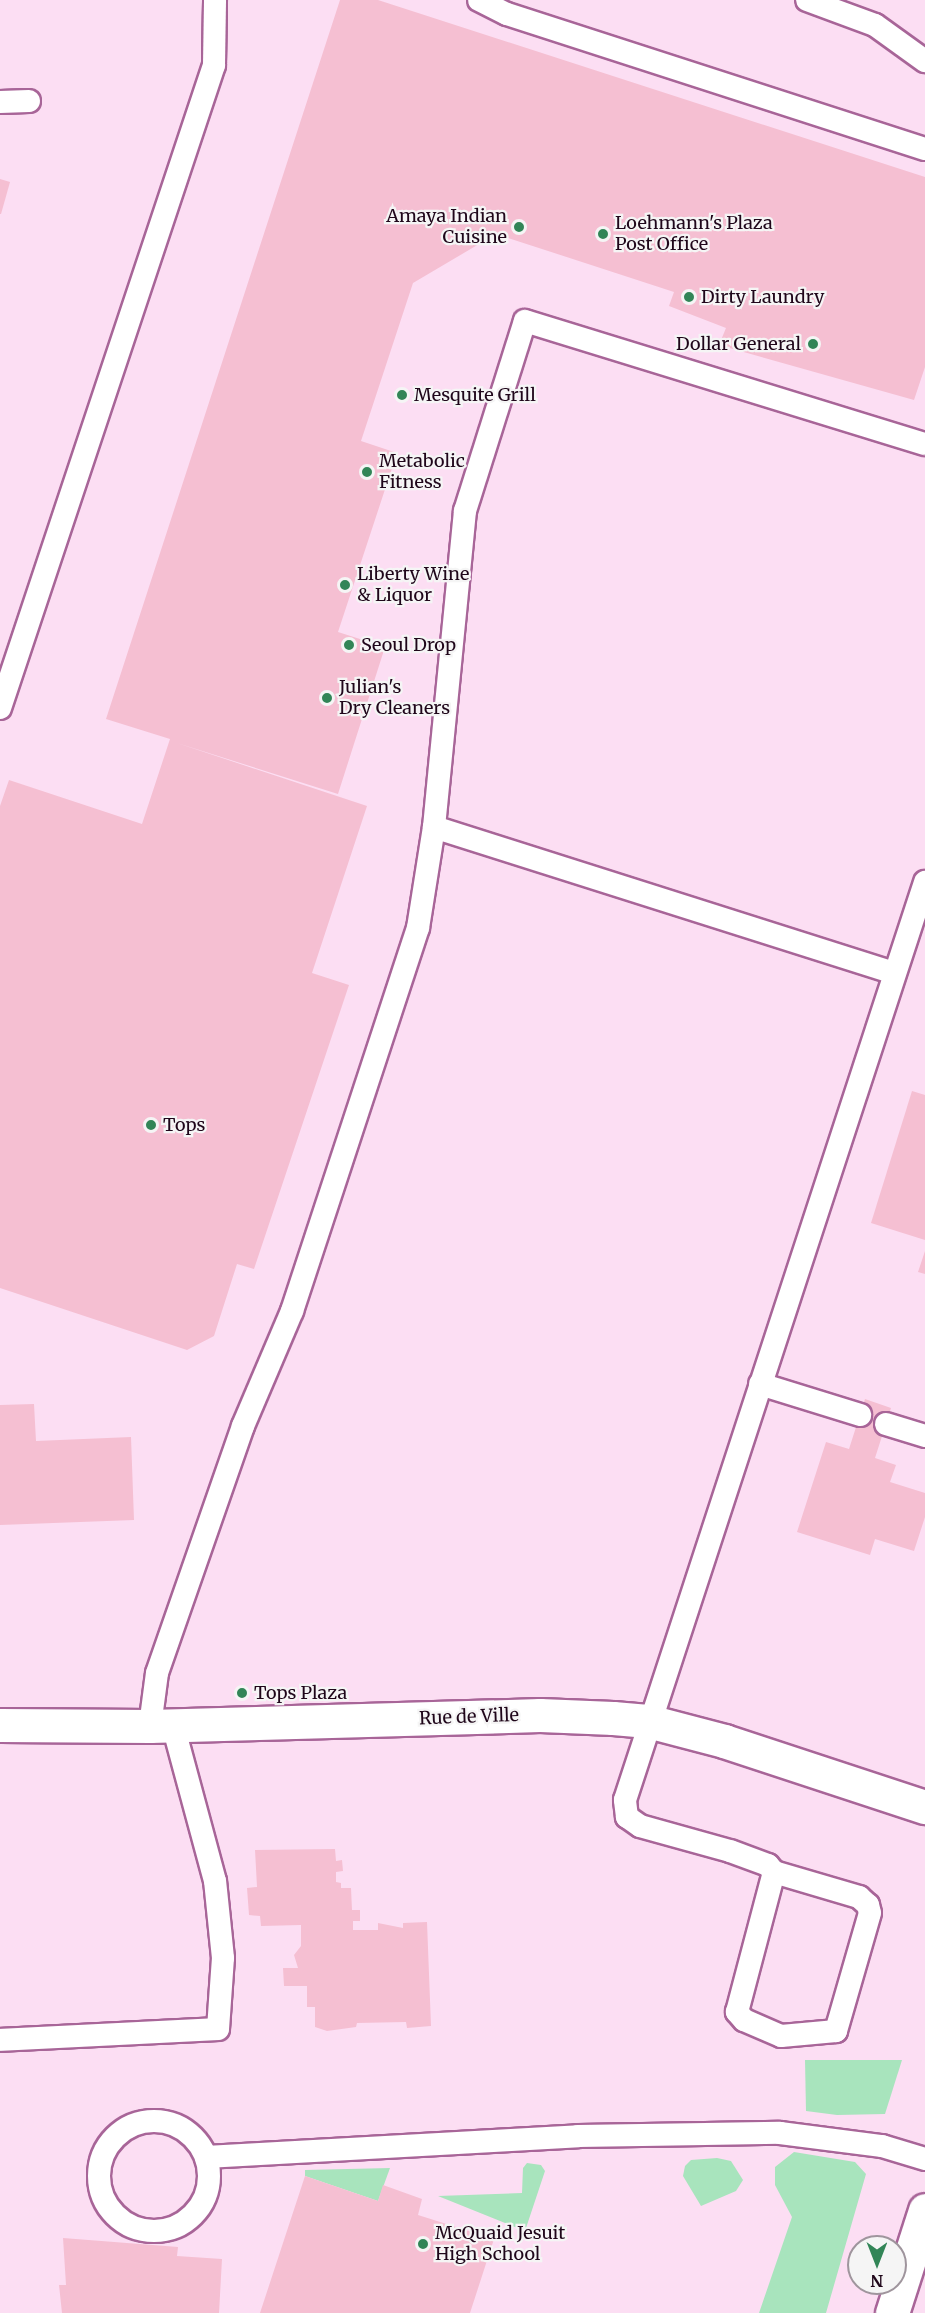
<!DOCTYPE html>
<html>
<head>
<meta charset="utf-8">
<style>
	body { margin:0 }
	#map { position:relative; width:925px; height:2313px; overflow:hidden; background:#fcdef3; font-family:Merriweather,serif }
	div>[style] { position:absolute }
	.green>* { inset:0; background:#a8e4bd }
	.building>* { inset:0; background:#f5bfd2 }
	.roads { filter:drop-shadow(2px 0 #a86598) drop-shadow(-2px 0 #a86598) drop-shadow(0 2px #a86598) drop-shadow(0 -2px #a86598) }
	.lane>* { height:22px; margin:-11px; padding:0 11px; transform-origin:11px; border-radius:11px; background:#fff }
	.lane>.ring { margin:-11px; padding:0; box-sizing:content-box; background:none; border:22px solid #fff; border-radius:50% }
	.secondary>* { height:33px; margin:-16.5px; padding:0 16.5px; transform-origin:16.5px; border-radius:16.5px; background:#fff }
	.dots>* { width:16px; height:16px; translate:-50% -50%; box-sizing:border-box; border:3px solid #f5f5f5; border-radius:50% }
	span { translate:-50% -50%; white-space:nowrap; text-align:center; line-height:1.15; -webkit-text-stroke:4.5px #f5f5f5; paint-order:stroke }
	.poi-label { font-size:18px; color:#1f061a }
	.right { translate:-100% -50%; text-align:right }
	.left { translate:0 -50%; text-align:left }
	.street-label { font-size:18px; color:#1f061a }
	.north { position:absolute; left:847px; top:2235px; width:60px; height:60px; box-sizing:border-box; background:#f5f5f5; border:2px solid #9f959d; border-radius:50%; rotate:180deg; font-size:16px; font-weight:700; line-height:24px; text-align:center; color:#1f061a }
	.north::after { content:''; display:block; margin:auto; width:21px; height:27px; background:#328557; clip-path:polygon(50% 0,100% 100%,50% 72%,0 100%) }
</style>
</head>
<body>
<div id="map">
	<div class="green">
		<i style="clip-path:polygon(805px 2060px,902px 2060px,885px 2114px,837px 2115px,806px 2111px)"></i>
		<i style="clip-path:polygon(794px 2152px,855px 2162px,866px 2174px,826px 2313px,759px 2313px,792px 2217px,775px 2185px,775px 2167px)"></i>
		<i style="clip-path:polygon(717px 2158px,731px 2161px,743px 2180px,736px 2191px,701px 2206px,683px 2176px,685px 2166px,691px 2160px)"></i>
		<i style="clip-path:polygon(527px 2163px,541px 2165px,545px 2171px,525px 2231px,438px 2196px,522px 2193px,523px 2168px)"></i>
		<i style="clip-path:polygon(390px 2168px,378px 2201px,305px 2176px,305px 2170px)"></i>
	</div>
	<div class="building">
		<i style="clip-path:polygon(340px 0,378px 0,925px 177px,925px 367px,914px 400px,719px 345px,726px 328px,669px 306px,674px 292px,496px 234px,413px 283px,361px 441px,397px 453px,338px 632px,385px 647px,338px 794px,177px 743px,367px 806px,312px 973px,349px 985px,254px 1269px,237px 1264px,214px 1336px,187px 1350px,0 1288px,0 806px,9px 780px,142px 824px,170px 739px,106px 719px)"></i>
		<i style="clip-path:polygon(0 179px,10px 182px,1px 214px,0 214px)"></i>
		<i style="clip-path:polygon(912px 1091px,925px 1095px,925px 1240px,871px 1223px)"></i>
		<i style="clip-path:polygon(925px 1251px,925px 1274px,918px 1272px)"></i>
		<i style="clip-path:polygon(865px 1399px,891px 1408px,875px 1458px,896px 1465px,890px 1482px,925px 1493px,925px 1517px,914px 1551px,875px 1539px,870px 1555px,797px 1532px,826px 1442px,849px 1449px)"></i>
		<i style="clip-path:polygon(34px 1404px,36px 1441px,131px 1437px,134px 1520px,0 1525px,0 1405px)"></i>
		<i style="clip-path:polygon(335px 1849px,336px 1861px,342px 1860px,343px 1871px,336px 1872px,336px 1882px,341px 1883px,341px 1888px,351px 1888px,352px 1910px,360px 1910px,360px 1921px,353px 1921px,353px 1930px,378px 1930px,378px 1923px,403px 1928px,403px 1923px,427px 1922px,431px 2026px,407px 2028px,406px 2022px,357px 2023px,356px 2027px,327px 2031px,315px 2027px,315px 2007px,307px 2007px,307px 1986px,284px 1986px,283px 1968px,298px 1968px,294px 1955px,301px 1946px,301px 1925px,261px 1926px,260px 1916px,249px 1915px,247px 1888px,257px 1887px,255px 1850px)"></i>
		<i style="clip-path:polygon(305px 2176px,378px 2201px,383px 2185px,422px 2199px,418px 2215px,494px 2239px,470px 2313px,260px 2313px)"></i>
		<i style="clip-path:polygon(63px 2238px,178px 2247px,177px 2256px,222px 2259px,219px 2313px,62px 2313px,59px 2285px,66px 2285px)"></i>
	</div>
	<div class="roads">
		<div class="lane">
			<i style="left:479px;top:0;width:31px;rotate:27deg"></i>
			<i style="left:507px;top:14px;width:439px;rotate:17.9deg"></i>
			<i style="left:807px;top:0;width:72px;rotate:20.2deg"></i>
			<i style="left:875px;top:25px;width:62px;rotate:35.8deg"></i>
			<i style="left:0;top:102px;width:29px;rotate:-2deg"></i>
			<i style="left:0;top:708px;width:678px;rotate:-71.59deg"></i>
			<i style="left:214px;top:65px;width:65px;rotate:-89.1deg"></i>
			<i style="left:434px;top:827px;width:483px;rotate:17.6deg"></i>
			<i style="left:760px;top:1384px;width:105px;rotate:17.2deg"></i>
			<i style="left:886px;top:1424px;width:41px;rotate:17.1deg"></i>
			<i style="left:150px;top:1726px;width:53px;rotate:-82.5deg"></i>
			<i style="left:157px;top:1673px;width:262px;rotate:-70.8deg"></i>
			<i style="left:243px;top:1426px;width:125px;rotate:-66.9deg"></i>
			<i style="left:292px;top:1311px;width:403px;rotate:-71.8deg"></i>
			<i style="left:418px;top:928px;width:102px;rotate:-81deg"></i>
			<i style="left:434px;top:827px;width:318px;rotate:-84.4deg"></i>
			<i style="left:465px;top:511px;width:199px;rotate:-72.5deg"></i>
			<i style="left:525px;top:321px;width:418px;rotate:17.1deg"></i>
			<i style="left:774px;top:1872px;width:89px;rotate:16.4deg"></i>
			<i style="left:859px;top:1897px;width:12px;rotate:42deg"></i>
			<i style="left:868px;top:1905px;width:8px;rotate:76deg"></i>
			<i style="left:870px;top:1913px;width:123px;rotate:106.1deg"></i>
			<i style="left:836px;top:2031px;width:55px;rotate:174.8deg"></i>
			<i style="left:781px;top:2036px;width:40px;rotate:-156.6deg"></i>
			<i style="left:744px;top:2020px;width:11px;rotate:-131deg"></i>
			<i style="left:737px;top:2012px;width:145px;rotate:-75.2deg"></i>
			<i style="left:774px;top:1872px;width:9px;rotate:-131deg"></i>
			<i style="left:768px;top:1865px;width:40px;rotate:-159.8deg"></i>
			<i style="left:730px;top:1851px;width:93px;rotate:-164.5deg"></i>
			<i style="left:640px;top:1826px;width:16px;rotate:-145deg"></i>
			<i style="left:627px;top:1817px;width:17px;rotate:-97deg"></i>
			<i style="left:625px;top:1800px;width:966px;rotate:-71.9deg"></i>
			<i style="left:0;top:2040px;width:218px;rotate:-2.9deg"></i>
			<i style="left:218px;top:2029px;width:71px;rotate:-86deg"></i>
			<i style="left:223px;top:1958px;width:77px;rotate:-95.9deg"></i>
			<i style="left:215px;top:1881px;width:162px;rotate:-105.1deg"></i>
			<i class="ring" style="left:99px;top:2121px;width:88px;height:88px"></i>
			<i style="left:206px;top:2157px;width:373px;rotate:-3.2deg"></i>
			<i style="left:578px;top:2136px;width:202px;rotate:-0.9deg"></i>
			<i style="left:780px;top:2133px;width:103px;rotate:7.3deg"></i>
			<i style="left:882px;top:2146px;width:45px;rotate:16.8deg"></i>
		</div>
		<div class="secondary">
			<i style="left:0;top:1725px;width:150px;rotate:0.4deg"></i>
			<i style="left:150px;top:1726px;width:390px;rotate:-1.6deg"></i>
			<i style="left:540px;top:1715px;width:73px;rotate:2.4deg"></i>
			<i style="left:613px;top:1718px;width:35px;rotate:5deg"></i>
			<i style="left:648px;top:1721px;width:79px;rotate:14.7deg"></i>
			<i style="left:724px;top:1741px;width:212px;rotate:18.2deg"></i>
			<i style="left:892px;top:2313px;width:108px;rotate:-72.2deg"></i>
		</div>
	</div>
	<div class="dots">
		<i style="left:519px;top:227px;background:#328557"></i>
		<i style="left:603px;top:234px;background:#328557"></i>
		<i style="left:689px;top:297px;background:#328557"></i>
		<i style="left:813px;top:344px;background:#328557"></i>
		<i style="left:402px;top:395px;background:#328557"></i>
		<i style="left:367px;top:472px;background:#328557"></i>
		<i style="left:345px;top:585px;background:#328557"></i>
		<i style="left:349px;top:645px;background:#328557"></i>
		<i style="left:327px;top:698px;background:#328557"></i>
		<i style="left:151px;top:1125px;background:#328557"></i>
		<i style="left:242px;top:1693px;background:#328557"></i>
		<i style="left:423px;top:2244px;background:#328557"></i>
	</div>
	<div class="poi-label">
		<span class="right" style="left:507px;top:227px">Amaya Indian<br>Cuisine</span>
		<span class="left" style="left:615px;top:234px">Loehmann's Plaza<br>Post Office</span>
		<span class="left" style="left:701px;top:297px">Dirty Laundry</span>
		<span class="right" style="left:801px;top:344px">Dollar General</span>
		<span class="left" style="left:414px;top:395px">Mesquite Grill</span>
		<span class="left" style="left:379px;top:472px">Metabolic<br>Fitness</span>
		<span class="left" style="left:357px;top:585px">Liberty Wine<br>&amp; Liquor</span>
		<span class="left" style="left:361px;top:645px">Seoul Drop</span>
		<span class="left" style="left:339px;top:698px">Julian's<br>Dry Cleaners</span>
		<span class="left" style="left:163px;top:1125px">Tops</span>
		<span class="left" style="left:254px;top:1693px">Tops Plaza</span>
		<span class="left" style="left:435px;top:2244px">McQuaid Jesuit<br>High School</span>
	</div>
	<div class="street-label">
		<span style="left:469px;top:1717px;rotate:-2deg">Rue de Ville</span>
	</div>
	<div class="north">N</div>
</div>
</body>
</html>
